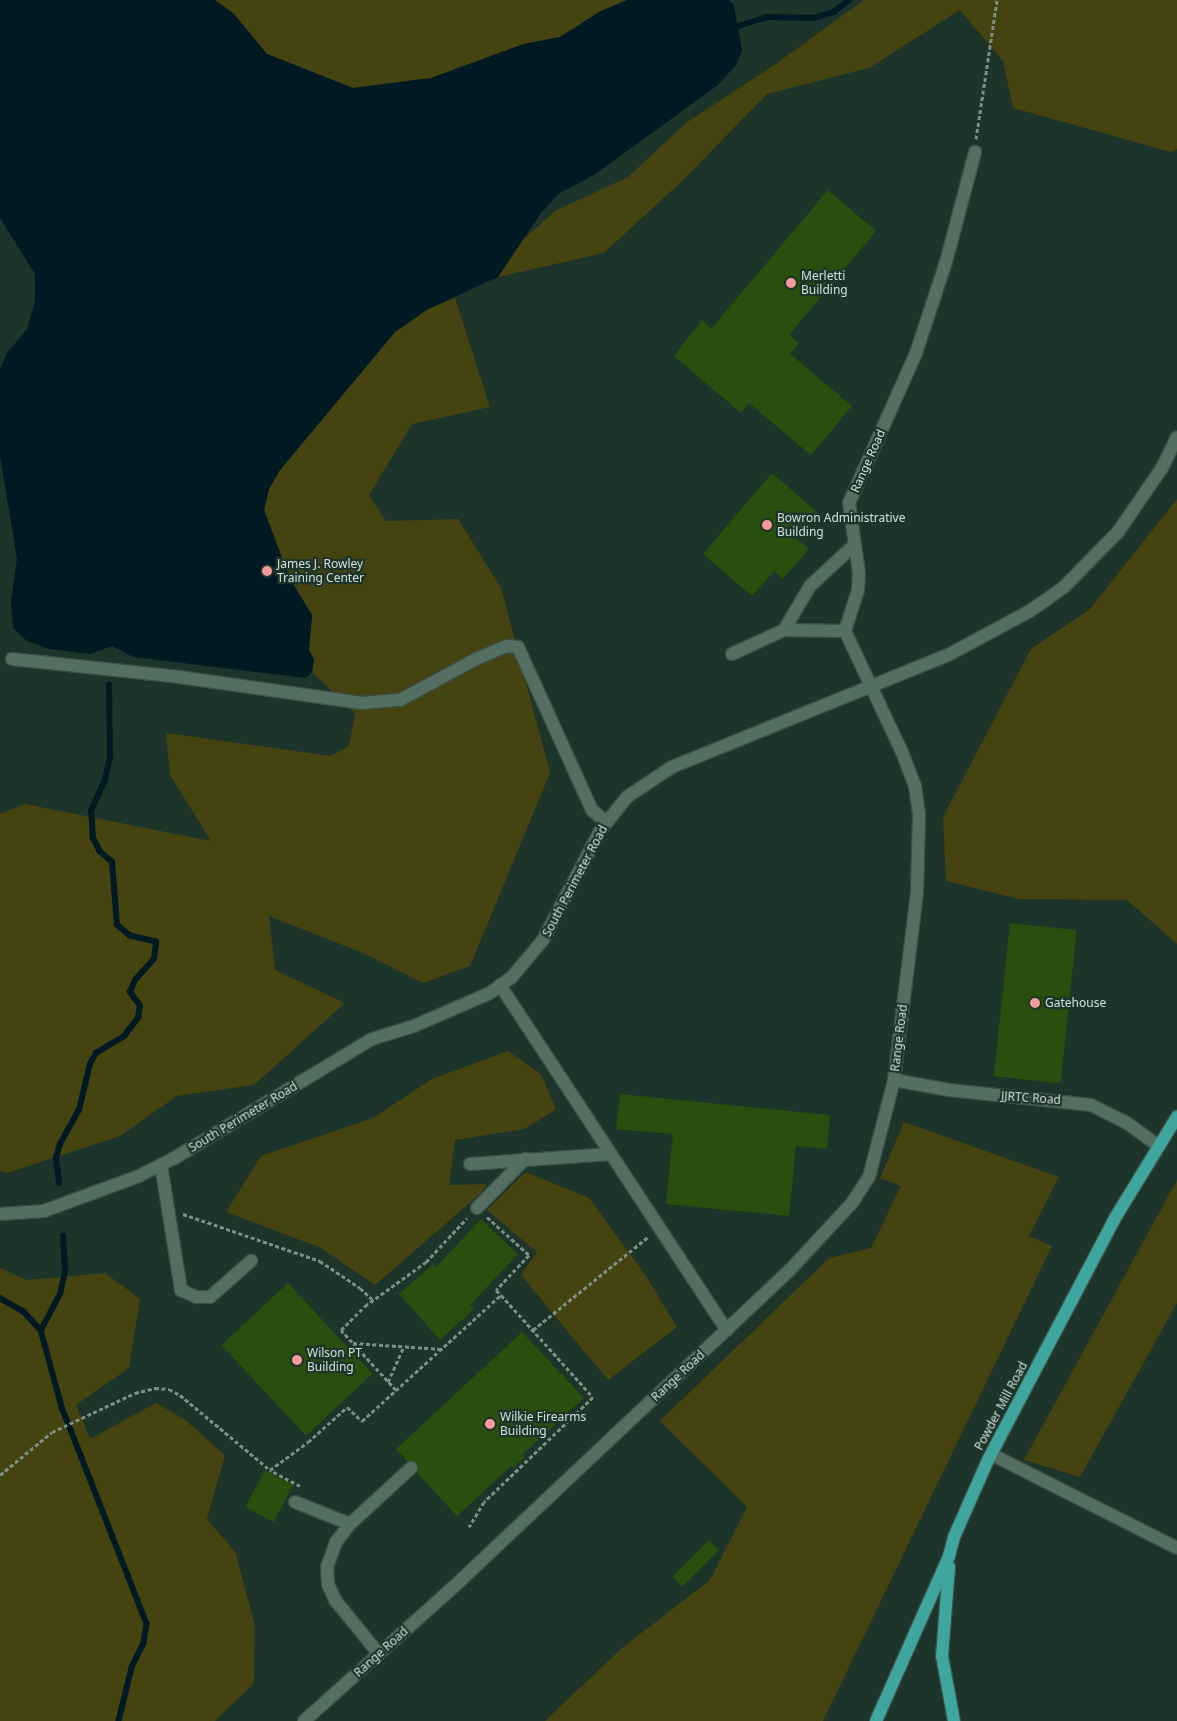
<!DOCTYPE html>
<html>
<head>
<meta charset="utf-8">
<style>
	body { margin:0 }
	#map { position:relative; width:1177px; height:1721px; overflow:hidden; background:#1d342a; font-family:"Noto Sans",sans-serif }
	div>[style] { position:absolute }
	.green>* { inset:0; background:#454310 }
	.water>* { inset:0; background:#001923 }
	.stream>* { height:5.5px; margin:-2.75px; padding:0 2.75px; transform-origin:2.75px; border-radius:2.75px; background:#001923 }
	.building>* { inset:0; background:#284f0d; transform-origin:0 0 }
	.path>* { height:3px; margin-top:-1.5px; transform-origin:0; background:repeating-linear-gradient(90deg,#7c8e86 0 4px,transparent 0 6.5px) }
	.roads { filter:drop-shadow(1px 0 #3a4f46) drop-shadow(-1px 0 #3a4f46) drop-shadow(0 1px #3a4f46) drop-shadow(0 -1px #3a4f46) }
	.minor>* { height:12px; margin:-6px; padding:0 6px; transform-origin:6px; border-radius:6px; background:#556e62 }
	.major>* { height:12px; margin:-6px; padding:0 6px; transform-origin:6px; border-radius:6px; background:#3fa69f }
	.dots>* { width:14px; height:14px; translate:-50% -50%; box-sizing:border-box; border:2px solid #1d342a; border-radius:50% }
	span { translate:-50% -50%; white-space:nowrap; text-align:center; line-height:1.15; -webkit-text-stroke:4.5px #1d342a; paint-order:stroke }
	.poi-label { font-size:12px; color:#d2e0d9 }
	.left { translate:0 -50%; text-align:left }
	.street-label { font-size:12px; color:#d2e0d9 }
</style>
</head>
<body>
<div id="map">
	<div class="green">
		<i style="clip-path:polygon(215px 0,627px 0,599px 12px,560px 37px,524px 44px,431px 78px,353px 88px,267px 54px,234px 14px)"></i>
		<i style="clip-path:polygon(864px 0,1177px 0,1177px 149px,1171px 152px,1013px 108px,1003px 61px,960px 10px,869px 68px,767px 94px,684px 179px,604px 253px,498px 277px,518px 244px,555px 211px,628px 177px,686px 123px,777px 63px)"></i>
		<i style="clip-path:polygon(455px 298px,490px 407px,412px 424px,369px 495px,386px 521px,458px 519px,501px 588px,550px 773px,470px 966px,423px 983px,363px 953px,269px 916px,275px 970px,345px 1003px,254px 1085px,177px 1096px,120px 1136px,7px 1173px,0 1171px,0 814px,25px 804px,211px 841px,170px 775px,166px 733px,331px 756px,349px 746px,355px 713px,312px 672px,314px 660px,309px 650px,312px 615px,290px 579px,264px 510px,269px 489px,280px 470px,395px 332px,428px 309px)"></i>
		<i style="clip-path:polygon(1177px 499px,1177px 944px,1127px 900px,1019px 899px,946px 881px,943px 817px,1031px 649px,1090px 609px)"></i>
		<i style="clip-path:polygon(508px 1051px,541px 1074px,556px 1109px,525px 1129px,455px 1140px,449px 1185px,487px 1184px,480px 1194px,375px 1285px,321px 1248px,226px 1212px,261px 1156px,373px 1118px,432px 1079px)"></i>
		<i style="clip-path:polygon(904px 1122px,1059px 1177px,1029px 1236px,1052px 1246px,823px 1721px,545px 1721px,622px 1648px,710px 1580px,747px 1507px,660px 1421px,829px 1258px,871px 1248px,901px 1186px,880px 1178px)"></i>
		<i style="clip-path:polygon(526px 1172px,589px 1198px,644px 1273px,677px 1327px,608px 1380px,521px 1275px,537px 1252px,487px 1210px)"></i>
		<i style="clip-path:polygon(1177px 1180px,1177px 1303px,1080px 1477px,1024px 1460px)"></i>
		<i style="clip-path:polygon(0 1268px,27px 1280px,105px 1273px,140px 1299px,129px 1368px,76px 1405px,90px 1439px,156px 1403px,184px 1419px,225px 1455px,207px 1519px,236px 1553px,255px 1627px,254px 1683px,215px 1721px,0 1721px)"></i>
	</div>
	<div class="water">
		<i style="clip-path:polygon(0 0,215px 0,234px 14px,267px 54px,353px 88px,431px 78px,524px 44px,560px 37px,599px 12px,627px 0,729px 0,734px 5px,742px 51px,736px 65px,718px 85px,594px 175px,558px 194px,541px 213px,498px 277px,428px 309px,395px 332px,280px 470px,269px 489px,264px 510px,290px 579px,312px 615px,309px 650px,314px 660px,312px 672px,306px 678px,133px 657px,112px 646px,90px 654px,49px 649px,27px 641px,13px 628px,11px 602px,17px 558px,0 456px,0 369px,7px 353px,27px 329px,35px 301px,35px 274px,0 218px)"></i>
	</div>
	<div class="stream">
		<i style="left:733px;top:28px;width:36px;rotate:-18deg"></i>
		<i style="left:767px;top:17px;width:47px;rotate:1.2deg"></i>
		<i style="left:814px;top:18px;width:21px;rotate:-17deg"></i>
		<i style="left:834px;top:12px;width:19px;rotate:-39deg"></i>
		<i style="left:59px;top:1183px;width:25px;rotate:-97deg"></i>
		<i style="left:56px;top:1158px;width:15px;rotate:-74deg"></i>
		<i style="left:60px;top:1144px;width:39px;rotate:-61deg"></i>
		<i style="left:79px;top:1110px;width:47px;rotate:-76.6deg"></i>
		<i style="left:90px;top:1064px;width:13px;rotate:-61deg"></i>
		<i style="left:96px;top:1053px;width:33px;rotate:-31deg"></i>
		<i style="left:124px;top:1036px;width:23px;rotate:-52deg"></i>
		<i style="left:138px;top:1018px;width:12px;rotate:-81deg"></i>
		<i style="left:140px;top:1006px;width:17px;rotate:-126deg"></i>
		<i style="left:130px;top:992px;width:13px;rotate:-67deg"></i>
		<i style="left:135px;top:980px;width:28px;rotate:-48deg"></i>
		<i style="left:154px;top:959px;width:17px;rotate:-83deg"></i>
		<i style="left:156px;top:942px;width:27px;rotate:-167deg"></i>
		<i style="left:130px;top:936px;width:17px;rotate:-140deg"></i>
		<i style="left:117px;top:925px;width:63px;rotate:-94.5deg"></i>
		<i style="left:112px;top:862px;width:16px;rotate:-140deg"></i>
		<i style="left:100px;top:852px;width:16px;rotate:-117deg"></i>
		<i style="left:93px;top:838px;width:27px;rotate:-94deg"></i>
		<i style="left:91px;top:811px;width:35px;rotate:-66deg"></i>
		<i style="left:105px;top:779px;width:23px;rotate:-77deg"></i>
		<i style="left:110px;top:757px;width:72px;rotate:-90.8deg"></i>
		<i style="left:0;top:1298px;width:28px;rotate:30deg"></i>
		<i style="left:24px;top:1312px;width:25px;rotate:47deg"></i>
		<i style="left:41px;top:1330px;width:80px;rotate:74.7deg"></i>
		<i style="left:62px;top:1407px;width:233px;rotate:68.6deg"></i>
		<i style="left:147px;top:1624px;width:19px;rotate:99deg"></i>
		<i style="left:144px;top:1643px;width:28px;rotate:116deg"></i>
		<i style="left:132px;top:1668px;width:55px;rotate:103.8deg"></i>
		<i style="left:41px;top:1330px;width:41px;rotate:-62.2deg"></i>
		<i style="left:60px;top:1294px;width:23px;rotate:-77deg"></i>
		<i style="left:65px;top:1272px;width:36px;rotate:-93deg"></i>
	</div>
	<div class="building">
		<i style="clip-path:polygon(828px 190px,876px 231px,789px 335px,799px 343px,790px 354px,852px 406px,811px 455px,749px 403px,741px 413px,674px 356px,702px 320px,711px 329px)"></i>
		<i style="clip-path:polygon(772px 473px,818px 513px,796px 538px,809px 549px,783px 579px,774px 571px,752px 596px,703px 554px)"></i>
		<i style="left:1010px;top:923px;width:67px;height:154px;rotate:6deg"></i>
		<i style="clip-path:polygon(620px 1094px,830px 1115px,827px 1149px,796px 1146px,789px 1216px,666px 1204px,673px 1134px,616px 1129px)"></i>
		<i style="clip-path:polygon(481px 1219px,518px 1254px,470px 1305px,474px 1309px,440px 1340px,399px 1294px,433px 1264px,436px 1267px)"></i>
		<i style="left:288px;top:1283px;width:124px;height:91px;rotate:47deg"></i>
		<i style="clip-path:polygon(522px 1332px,584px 1398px,523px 1454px,525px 1457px,513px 1468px,511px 1466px,457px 1516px,417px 1473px,417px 1462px,407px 1461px,396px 1449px)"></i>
		<i style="left:265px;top:1470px;width:32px;height:42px;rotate:28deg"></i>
		<i style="left:709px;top:1540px;width:14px;height:52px;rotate:45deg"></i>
	</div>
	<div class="path">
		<i style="left:976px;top:139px;width:141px;rotate:-81.4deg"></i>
		<i style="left:183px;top:1214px;width:145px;rotate:18.9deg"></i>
		<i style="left:320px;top:1261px;width:48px;rotate:34deg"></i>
		<i style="left:360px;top:1288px;width:19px;rotate:43deg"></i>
		<i style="left:487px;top:1217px;width:57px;rotate:42.1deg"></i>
		<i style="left:529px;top:1255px;width:48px;rotate:133.3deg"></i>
		<i style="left:496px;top:1290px;width:7px;rotate:45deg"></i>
		<i style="left:533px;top:1330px;width:149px;rotate:-39deg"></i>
		<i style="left:353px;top:1343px;width:88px;rotate:3.9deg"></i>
		<i style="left:388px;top:1382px;width:39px;rotate:-66deg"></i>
		<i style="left:396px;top:1390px;width:81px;rotate:-132.5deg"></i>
		<i style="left:341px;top:1330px;width:34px;rotate:-45deg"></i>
		<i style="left:365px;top:1306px;width:75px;rotate:-35.8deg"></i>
		<i style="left:426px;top:1262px;width:60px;rotate:-47deg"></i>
		<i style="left:0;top:1475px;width:67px;rotate:-39.6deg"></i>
		<i style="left:52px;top:1432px;width:92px;rotate:-25.2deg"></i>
		<i style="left:135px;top:1393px;width:21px;rotate:-14deg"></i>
		<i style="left:155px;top:1388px;width:14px;rotate:4deg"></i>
		<i style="left:169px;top:1389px;width:13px;rotate:29deg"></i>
		<i style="left:180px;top:1395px;width:117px;rotate:39.8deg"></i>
		<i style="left:300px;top:1486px;width:34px;rotate:-152deg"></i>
		<i style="left:270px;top:1470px;width:47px;rotate:-36.4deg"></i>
		<i style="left:308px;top:1442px;width:52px;rotate:-41.9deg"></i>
		<i style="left:347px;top:1407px;width:21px;rotate:43deg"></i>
		<i style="left:362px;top:1421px;width:188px;rotate:-42.2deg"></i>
		<i style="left:501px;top:1295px;width:137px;rotate:48deg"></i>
		<i style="left:593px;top:1397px;width:151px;rotate:136.1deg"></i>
		<i style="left:484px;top:1502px;width:29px;rotate:121deg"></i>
	</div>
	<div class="roads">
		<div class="minor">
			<i style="left:784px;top:630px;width:51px;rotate:-59.4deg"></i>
			<i style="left:810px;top:586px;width:59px;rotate:-42.9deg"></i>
			<i style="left:732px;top:654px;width:57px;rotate:-24.8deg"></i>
			<i style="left:784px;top:630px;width:61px;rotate:0.9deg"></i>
			<i style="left:12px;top:659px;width:161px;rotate:6.1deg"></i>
			<i style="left:172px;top:676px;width:192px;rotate:8.1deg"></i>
			<i style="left:362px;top:703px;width:38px;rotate:-5deg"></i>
			<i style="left:400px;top:700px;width:86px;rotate:-28.3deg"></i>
			<i style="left:476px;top:659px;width:34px;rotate:-23deg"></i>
			<i style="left:507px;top:646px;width:11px;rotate:5deg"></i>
			<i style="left:518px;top:647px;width:179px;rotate:65.6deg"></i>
			<i style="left:592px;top:810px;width:18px;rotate:41deg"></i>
			<i style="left:500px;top:985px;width:413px;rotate:56.7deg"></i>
			<i style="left:894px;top:1080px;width:56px;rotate:10.3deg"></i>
			<i style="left:949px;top:1090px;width:143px;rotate:6deg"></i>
			<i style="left:1091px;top:1105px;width:40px;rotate:26.6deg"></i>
			<i style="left:1127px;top:1123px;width:37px;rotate:36deg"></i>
			<i style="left:470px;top:1164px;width:140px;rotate:-4.1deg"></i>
			<i style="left:161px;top:1165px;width:127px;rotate:80.9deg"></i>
			<i style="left:181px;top:1290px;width:17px;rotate:25deg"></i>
			<i style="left:196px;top:1297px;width:14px"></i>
			<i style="left:210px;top:1297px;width:55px;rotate:-41.3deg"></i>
			<i style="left:477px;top:1208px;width:69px;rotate:-45.6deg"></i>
			<i style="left:0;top:1214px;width:44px;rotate:-3.9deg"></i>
			<i style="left:44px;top:1211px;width:101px;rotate:-20.2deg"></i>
			<i style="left:139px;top:1176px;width:38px;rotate:-27deg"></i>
			<i style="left:173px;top:1159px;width:232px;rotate:-31.1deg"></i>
			<i style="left:372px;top:1039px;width:44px;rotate:-17.2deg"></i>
			<i style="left:414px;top:1026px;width:83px;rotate:-23.5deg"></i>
			<i style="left:490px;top:993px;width:26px;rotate:-36deg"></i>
			<i style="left:511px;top:978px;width:50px;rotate:-49.9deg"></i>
			<i style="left:543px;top:940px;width:123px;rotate:-62.4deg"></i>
			<i style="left:600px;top:831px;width:43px;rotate:-51.5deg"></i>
			<i style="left:627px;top:797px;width:54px;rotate:-33.7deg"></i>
			<i style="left:672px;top:767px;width:300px;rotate:-22.1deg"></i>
			<i style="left:950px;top:654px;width:91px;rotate:-28.3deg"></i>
			<i style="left:1030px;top:611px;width:42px;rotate:-35.2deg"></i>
			<i style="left:1064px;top:587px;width:77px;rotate:-45.5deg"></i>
			<i style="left:1118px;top:532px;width:78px;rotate:-55.5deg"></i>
			<i style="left:1162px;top:468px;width:34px;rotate:-64deg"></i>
			<i style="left:991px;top:1454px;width:208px;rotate:26.8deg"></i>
			<i style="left:295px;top:1502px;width:59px;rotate:21.8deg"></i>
			<i style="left:379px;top:1654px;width:70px;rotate:-129.2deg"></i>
			<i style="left:335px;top:1600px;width:17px;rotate:-114deg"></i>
			<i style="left:328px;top:1584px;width:17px;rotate:-93deg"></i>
			<i style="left:327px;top:1567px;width:27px;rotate:-70deg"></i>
			<i style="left:336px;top:1542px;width:23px;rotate:-52deg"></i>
			<i style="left:350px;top:1524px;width:83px;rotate:-42.6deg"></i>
			<i style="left:304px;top:1721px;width:212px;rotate:-41.9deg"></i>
			<i style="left:462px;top:1579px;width:449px;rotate:-43.3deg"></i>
			<i style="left:789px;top:1271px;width:93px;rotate:-47.2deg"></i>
			<i style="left:852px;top:1203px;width:31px;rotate:-57deg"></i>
			<i style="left:869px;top:1177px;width:100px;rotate:-75.5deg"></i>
			<i style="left:894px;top:1080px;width:188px;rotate:-83deg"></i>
			<i style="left:917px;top:893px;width:79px;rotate:-88.5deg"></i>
			<i style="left:919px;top:814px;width:28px;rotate:-98deg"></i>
			<i style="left:915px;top:786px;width:39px;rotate:-111deg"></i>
			<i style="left:901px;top:750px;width:132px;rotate:-115.2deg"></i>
			<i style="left:845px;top:631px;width:43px;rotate:-72.4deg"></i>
			<i style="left:858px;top:590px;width:17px;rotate:-87deg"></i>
			<i style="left:859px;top:573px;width:71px;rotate:-98.1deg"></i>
			<i style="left:849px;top:503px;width:164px;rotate:-65.9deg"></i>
			<i style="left:916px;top:353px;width:96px;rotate:-71.8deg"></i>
			<i style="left:946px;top:262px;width:114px;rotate:-75.2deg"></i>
		</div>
		<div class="major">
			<i style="left:949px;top:1567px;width:89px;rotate:94.5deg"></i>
			<i style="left:942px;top:1656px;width:66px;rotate:79.5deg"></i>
			<i style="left:876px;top:1721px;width:180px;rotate:-66.1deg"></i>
			<i style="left:949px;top:1556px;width:20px;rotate:-75deg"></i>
			<i style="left:954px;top:1537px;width:84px;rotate:-66.2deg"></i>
			<i style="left:988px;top:1460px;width:273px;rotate:-62.3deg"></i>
			<i style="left:1115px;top:1218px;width:119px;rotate:-58.5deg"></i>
		</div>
	</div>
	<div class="dots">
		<i style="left:791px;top:283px;background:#f59b9a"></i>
		<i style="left:767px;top:525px;background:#f59b9a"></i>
		<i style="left:267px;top:571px;background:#f59b9a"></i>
		<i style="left:1035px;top:1003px;background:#f59b9a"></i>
		<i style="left:297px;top:1360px;background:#f59b9a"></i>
		<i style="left:490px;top:1424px;background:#f59b9a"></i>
	</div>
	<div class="poi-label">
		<span class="left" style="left:801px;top:283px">Merletti<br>Building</span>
		<span class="left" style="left:777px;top:525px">Bowron Administrative<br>Building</span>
		<span class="left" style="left:277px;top:571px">James J. Rowley<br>Training Center</span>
		<span class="left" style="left:1045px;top:1003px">Gatehouse</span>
		<span class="left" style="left:307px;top:1360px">Wilson PT<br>Building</span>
		<span class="left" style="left:500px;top:1424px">Wilkie Firearms<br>Building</span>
	</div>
	<div class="street-label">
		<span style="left:868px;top:461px;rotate:-66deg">Range Road</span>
		<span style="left:575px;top:881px;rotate:-62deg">South Perimeter Road</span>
		<span style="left:899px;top:1038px;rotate:-83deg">Range Road</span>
		<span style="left:1031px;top:1098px;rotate:4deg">JJRTC Road</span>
		<span style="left:243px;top:1117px;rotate:-31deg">South Perimeter Road</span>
		<span style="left:678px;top:1376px;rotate:-43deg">Range Road</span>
		<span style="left:1001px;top:1406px;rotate:-62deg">Powder Mill Road</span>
		<span style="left:381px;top:1652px;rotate:-42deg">Range Road</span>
	</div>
</div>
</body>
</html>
